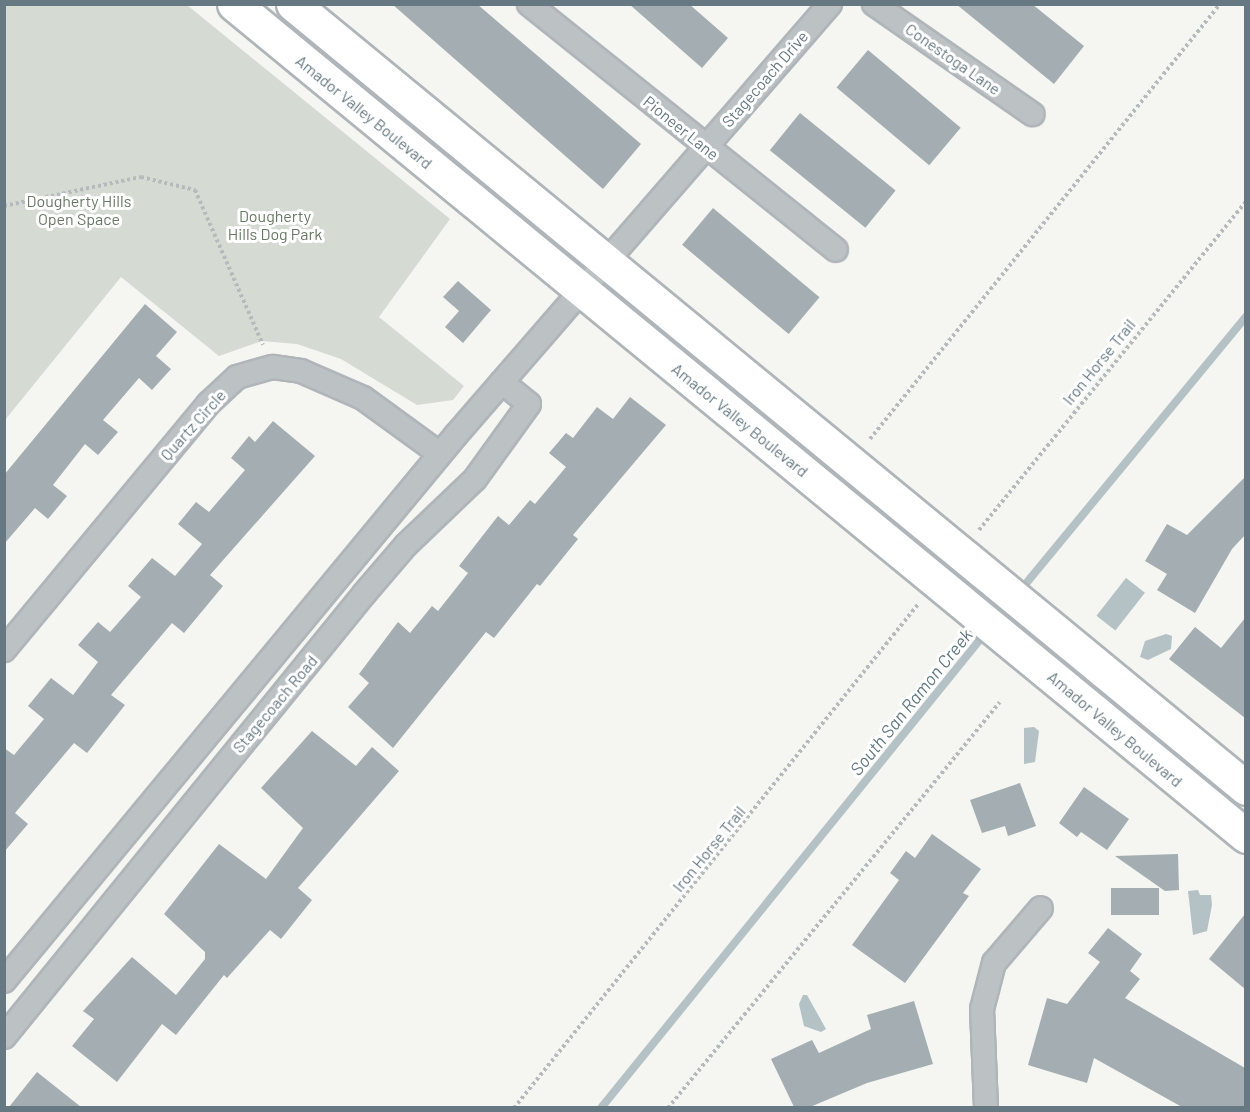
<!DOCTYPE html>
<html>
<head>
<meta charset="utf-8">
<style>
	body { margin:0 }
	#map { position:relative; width:1250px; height:1112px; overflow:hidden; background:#f5f5f2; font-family:Barlow,sans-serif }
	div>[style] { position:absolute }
	.green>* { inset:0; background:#d5dad2 }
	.water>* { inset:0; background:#b4c1c5; transform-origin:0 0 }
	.stream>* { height:8px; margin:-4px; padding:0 4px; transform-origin:4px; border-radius:4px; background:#b4c1c5 }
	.building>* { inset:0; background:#a4adb1; transform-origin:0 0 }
	.path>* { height:4px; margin-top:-2px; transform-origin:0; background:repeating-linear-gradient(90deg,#b7babc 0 3px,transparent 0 6px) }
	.roads { filter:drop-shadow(2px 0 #afb5b9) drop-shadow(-2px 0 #afb5b9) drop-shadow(0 2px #afb5b9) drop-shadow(0 -2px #afb5b9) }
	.street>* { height:22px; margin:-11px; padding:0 11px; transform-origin:11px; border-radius:11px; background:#bcc1c4 }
	.secondary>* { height:33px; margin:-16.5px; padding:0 16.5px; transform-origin:16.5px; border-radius:16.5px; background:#fff }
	span { translate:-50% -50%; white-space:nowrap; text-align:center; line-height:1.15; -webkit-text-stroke:6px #fff; paint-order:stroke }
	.street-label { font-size:16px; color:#667881 }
	.park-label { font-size:16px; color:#6a7965 }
	.water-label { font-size:18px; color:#62797f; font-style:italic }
	.frame { position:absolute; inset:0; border:6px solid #667881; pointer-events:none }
</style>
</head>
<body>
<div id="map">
	<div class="green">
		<i style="clip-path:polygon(5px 4px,187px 5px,450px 219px,379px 317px,464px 386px,453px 400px,417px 405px,341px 359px,297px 344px,262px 341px,219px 356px,121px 277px,5px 420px)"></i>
	</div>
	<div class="water">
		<i style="left:1126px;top:578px;width:24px;height:48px;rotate:38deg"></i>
		<i style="clip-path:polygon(1166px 634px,1172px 636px,1171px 649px,1148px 660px,1140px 657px,1145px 641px)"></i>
		<i style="clip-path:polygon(1034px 727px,1039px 731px,1035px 762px,1024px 764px,1024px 728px)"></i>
		<i style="clip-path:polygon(1198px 890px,1200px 895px,1211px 895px,1212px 905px,1207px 931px,1193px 935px,1188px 891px)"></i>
		<i style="clip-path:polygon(803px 995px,807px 995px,826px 1029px,821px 1032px,804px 1026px,799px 1004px)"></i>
	</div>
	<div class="stream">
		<i style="left:1019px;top:592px;width:357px;rotate:-50.5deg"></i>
		<i style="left:601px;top:1108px;width:612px;rotate:-51.03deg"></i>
	</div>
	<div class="building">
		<i style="clip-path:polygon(392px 4px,477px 4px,641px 144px,603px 189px)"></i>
		<i style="clip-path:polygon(629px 4px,689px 4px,728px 38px,702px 68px)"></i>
		<i style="clip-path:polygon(956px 4px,1032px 4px,1084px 46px,1054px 84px)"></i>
		<i style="left:868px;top:50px;width:121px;height:49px;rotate:40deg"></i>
		<i style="left:800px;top:113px;width:123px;height:48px;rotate:39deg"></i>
		<i style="left:713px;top:208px;width:139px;height:48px;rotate:40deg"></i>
		<i style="clip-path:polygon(458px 281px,491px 310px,463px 343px,445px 327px,459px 311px,443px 297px)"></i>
		<i style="clip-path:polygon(145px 304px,177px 332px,156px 356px,171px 369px,152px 390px,139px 378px,103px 420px,118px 432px,98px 455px,85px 444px,53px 485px,67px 496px,48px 519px,35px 508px,4px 544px,4px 475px)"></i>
		<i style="clip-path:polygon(630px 397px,666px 425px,573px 535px,578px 539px,540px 586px,537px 584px,494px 638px,486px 632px,393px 748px,348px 707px,369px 683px,359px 674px,398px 622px,410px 633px,432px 606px,438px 611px,468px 573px,459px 566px,498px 516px,509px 525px,530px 500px,535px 504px,566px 467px,549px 453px,566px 433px,573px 438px,597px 407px,613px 419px)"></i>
		<i style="clip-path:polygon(273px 421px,315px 456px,210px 575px,223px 586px,184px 633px,172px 623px,111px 695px,125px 705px,87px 753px,74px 743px,15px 813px,28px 824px,4px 852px,4px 748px,14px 755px,44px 719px,28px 706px,51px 678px,73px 695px,98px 662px,78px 645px,98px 622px,110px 632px,141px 597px,128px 586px,152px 558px,175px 576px,202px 544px,178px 524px,196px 502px,209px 512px,245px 470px,231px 458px,249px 436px,255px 442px)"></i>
		<i style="clip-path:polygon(1245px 477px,1245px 535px,1232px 549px,1195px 613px,1157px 590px,1167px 574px,1145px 561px,1167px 524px,1187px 535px)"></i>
		<i style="clip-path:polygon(1245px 618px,1245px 718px,1169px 659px,1195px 627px,1221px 648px)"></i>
		<i style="clip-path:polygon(312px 731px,356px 766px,372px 747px,399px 771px,298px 888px,312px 900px,281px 939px,270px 930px,227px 978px,224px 975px,176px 1035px,162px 1024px,117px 1082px,72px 1046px,94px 1019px,83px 1011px,132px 957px,176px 995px,205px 959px,205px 952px,164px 914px,219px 844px,266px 879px,303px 828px,261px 788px)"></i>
		<i style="clip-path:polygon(1020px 783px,1036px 826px,1008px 836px,1005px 826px,982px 833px,970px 800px)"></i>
		<i style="clip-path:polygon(1084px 787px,1129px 819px,1107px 850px,1081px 832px,1077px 837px,1059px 823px)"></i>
		<i style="clip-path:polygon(932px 834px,981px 869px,963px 893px,969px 896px,905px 983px,852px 945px,899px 880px,890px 873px,906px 851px,915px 858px)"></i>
		<i style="clip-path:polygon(1178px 854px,1179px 890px,1165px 891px,1115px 856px)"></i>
		<i style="left:1111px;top:888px;width:48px;height:27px"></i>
		<i style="clip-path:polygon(1245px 914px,1245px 989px,1209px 959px)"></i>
		<i style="clip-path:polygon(1108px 928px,1142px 954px,1130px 971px,1140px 979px,1125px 998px,1245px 1068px,1245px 1107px,1182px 1107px,1094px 1058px,1087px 1083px,1028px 1065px,1047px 998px,1067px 1004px,1100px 962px,1088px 953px)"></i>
		<i style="clip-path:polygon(914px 1001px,933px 1064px,867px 1083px,810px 1107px,794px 1107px,771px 1059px,812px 1040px,819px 1053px,871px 1029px,867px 1015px)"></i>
		<i style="clip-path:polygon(37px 1072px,81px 1107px,9px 1107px)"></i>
	</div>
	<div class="path">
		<i style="left:4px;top:206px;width:140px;rotate:-12deg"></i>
		<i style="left:141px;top:177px;width:56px;rotate:13.5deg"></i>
		<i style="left:195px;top:190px;width:169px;rotate:66.3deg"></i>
		<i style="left:870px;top:439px;width:558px;rotate:-51.18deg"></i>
		<i style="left:979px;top:530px;width:424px;rotate:-50.9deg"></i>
		<i style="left:514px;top:1108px;width:647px;rotate:-51.27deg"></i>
		<i style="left:668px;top:1108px;width:524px;rotate:-50.73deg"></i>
	</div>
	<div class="roads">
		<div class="street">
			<i style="left:529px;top:4px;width:393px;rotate:38.7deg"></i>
			<i style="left:874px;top:4px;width:193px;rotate:34.8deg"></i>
			<i style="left:4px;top:650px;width:320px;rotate:-50.3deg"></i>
			<i style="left:208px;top:404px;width:40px;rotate:-43deg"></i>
			<i style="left:237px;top:377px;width:37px;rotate:-16deg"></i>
			<i style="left:273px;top:367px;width:28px;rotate:8deg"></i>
			<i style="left:301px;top:371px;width:68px;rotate:23.5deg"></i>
			<i style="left:363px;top:398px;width:95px;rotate:36deg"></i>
			<i style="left:4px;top:981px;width:709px;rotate:-50.38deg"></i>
			<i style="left:456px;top:435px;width:571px;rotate:-49.05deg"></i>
			<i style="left:4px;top:1037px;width:571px;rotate:-50.9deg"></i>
			<i style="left:364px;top:594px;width:65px;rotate:-49.4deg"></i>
			<i style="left:406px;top:545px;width:95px;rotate:-43.7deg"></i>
			<i style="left:475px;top:479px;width:92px;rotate:-54.2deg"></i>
			<i style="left:529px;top:404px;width:35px;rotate:-141deg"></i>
			<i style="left:986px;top:1108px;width:99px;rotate:-92.3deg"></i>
			<i style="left:982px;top:1009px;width:48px;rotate:-75.4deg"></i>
			<i style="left:994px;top:963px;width:72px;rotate:-49.5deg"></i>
		</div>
		<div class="secondary">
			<i style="left:234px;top:4px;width:1310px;rotate:39.42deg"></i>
			<i style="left:293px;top:4px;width:1234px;rotate:39.44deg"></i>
		</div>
	</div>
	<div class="street-label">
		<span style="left:953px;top:59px;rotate:35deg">Conestoga Lane</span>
		<span style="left:765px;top:79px;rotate:-49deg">Stagecoach Drive</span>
		<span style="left:364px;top:112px;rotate:39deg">Amador Valley Boulevard</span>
		<span style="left:681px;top:128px;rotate:39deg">Pioneer Lane</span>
		<span style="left:1099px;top:362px;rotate:-51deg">Iron Horse Trail</span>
		<span style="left:740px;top:420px;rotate:39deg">Amador Valley Boulevard</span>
		<span style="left:193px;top:425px;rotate:-48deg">Quartz Circle</span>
		<span style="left:275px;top:704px;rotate:-50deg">Stagecoach Road</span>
		<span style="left:1115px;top:729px;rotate:40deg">Amador Valley Boulevard</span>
		<span style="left:709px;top:849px;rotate:-51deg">Iron Horse Trail</span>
	</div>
	<div class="park-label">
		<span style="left:79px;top:210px">Dougherty Hills<br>Open Space</span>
		<span style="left:275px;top:225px">Dougherty<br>Hills Dog Park</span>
	</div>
	<div class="water-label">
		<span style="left:911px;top:702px;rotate:-51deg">South San Ramon Creek</span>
	</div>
	<div class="frame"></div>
</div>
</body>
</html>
